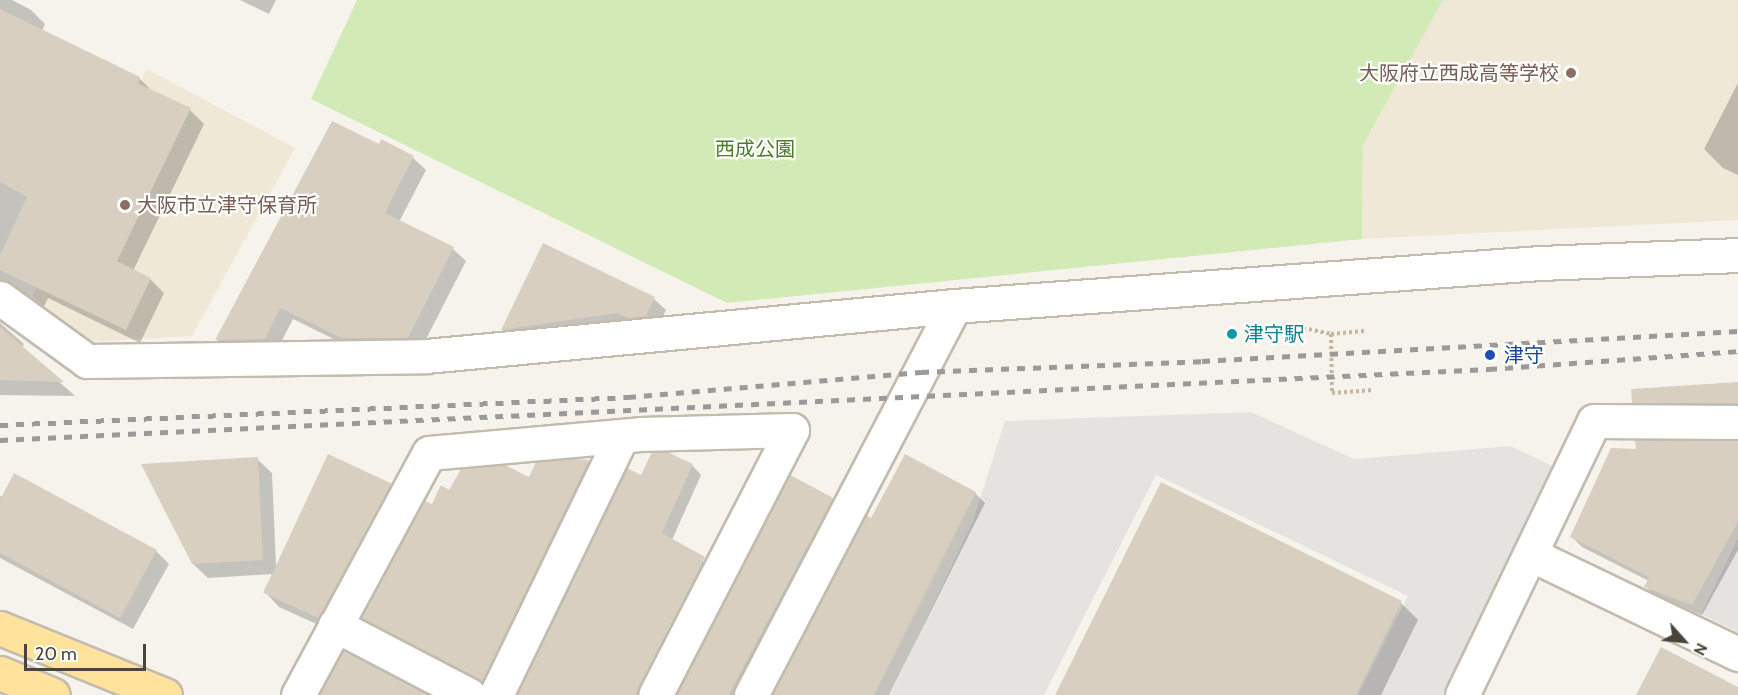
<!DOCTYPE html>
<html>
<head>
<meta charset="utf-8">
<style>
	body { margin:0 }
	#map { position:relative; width:1738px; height:695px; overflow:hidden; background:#f6f3ec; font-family:Cabin,"Noto Sans JP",sans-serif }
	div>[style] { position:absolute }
	.education>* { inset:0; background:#efe8d6 }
	.green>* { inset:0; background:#d2eab5 }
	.parking>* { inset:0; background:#e5e3e0 }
	.shadow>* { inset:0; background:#0003 }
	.building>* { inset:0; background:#d8cfc1; transform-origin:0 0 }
	.path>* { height:4px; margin-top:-2px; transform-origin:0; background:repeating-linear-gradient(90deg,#c4b79f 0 3px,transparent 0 6px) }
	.roads { filter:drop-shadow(2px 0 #c2bbae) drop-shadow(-2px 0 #c2bbae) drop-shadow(0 2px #c2bbae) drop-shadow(0 -2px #c2bbae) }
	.minor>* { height:33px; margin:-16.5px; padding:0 16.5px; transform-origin:16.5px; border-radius:16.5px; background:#fff }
	.primary>* { height:33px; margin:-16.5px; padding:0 16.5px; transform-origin:16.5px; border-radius:16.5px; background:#ffe39c }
	.rail>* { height:4.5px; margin-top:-2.25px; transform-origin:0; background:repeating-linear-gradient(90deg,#9a9a9a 0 8px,transparent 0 16px) }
	.dots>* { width:16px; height:16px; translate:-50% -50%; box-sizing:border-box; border:3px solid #fff; border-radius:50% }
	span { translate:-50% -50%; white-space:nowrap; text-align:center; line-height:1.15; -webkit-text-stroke:4.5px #fff; paint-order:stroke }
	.education-label { font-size:20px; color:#785e54 }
	.right { translate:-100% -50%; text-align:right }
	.left { translate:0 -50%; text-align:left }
	.park-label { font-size:20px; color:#4a7f2a }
	.culture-label { font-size:20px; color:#0d838f }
	.transit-label { font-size:20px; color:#164399 }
	.north { position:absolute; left:1654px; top:611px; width:60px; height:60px; -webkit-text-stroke:4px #fff; paint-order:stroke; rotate:117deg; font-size:16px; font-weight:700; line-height:24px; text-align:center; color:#4b4439 }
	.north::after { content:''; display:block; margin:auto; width:21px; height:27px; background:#4b4439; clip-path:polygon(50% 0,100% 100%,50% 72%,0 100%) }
	.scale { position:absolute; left:24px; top:644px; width:122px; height:27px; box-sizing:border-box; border:3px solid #4b4439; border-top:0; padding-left:8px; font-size:18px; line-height:21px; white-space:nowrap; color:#4b4439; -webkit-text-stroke:4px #fff; paint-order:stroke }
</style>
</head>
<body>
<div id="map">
	<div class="education">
		<i style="clip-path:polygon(1443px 0,1738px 0,1738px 220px,1362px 239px,1363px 145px)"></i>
		<i style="clip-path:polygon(147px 69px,295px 148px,192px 336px,89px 342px,32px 296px)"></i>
	</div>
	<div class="green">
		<i style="clip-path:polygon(357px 0,1443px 0,1363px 145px,1362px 239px,727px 303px,311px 99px)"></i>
	</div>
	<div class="parking">
		<i style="clip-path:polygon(1251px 412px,1354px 459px,1510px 446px,1557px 468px,1451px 695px,1358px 695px,1408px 596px,1156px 475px,1044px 695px,890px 695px,973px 521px,1005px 421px)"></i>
		<i style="clip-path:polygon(1738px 538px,1738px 632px,1701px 614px)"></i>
	</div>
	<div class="shadow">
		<i style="clip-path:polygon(0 0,12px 0,31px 10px,45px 24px,42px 31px,139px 78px,153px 92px,190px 110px,204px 124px,133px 271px,150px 279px,164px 293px,140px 343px,48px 298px,43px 308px,17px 293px,0 300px)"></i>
		<i style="clip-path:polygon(240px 0,276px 0,269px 14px)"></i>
		<i style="clip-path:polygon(1738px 83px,1738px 175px,1723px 168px,1704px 149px)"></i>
		<i style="clip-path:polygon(332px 123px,379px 146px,382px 141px,413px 158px,426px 170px,399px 222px,453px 249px,466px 261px,421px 349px,356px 350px,293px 319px,277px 350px,229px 352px,217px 340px)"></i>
		<i style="clip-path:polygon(543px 245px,654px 299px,666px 310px,657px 327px,513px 341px,502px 330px)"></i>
		<i style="clip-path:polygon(0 323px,24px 344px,22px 348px,75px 396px,0 395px)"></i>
		<i style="clip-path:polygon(1738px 383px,1738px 413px,1644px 412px,1634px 402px)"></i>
		<i style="clip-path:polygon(1738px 442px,1738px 550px,1702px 615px,1656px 597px,1646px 587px,1649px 581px,1582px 547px,1571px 536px)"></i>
		<i style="clip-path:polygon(667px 454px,692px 465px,701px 475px,672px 540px,713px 568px,648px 695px,516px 695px,628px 470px,642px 477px)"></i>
		<i style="clip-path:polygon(257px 459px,272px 473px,276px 565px,390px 486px,405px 501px,334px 632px,279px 607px,264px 591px,272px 574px,208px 578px,193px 564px)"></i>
		<i style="clip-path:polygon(589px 462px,599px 472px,492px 691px,374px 628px,363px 617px,432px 506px,450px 492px,529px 479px,537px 464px)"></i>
		<i style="clip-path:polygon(790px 477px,832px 499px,841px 508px,743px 695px,675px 695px)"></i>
		<i style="clip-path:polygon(975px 493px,985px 503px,889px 695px,775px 695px)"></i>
		<i style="clip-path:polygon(0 496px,156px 551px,169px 564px,133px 629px,0 558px)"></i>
		<i style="clip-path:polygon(1401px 603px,1418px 620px,1381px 695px,1057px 695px)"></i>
	</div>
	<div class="building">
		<i style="clip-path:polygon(0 9px,140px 77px,137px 83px,191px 108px,117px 261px,151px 278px,126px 330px,0 270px,0 255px,27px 197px,0 182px)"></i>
		<i style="clip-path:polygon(332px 121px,379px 144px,381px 139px,414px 156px,385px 213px,454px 247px,408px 338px,342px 338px,280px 308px,265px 339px,215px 340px)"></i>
		<i style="clip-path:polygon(543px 243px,655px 297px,646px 316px,628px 318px,617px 313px,501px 330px)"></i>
		<i style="clip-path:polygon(0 327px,64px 382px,0 380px)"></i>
		<i style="clip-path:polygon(1738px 382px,1738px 403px,1632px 403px,1631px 389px)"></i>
		<i style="clip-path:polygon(1635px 440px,1738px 441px,1738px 522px,1692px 605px,1644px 587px,1649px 577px,1570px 537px,1611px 448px,1636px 449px)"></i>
		<i style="clip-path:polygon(657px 452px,667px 452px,693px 464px,662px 533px,705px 557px,636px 695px,517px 695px,627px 468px,641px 475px,651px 454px)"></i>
		<i style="left:328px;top:454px;width:70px;height:153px;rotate:25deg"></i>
		<i style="clip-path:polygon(905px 454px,976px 492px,874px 695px,772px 695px,866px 515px,871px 518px)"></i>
		<i style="clip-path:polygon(258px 457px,263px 560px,192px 564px,141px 464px)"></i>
		<i style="clip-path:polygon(576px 459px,589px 460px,482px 682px,361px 618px,425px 501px,432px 504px,441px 485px,449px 490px,461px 469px,505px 465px,529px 477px,536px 462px)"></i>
		<i style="clip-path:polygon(14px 473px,157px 550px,120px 618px,0 553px,0 500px)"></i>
		<i style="left:790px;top:475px;width:49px;height:248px;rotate:28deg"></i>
		<i style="clip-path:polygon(1161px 482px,1402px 601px,1356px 695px,1055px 695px)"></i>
		<i style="clip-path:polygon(1661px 647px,1738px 687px,1738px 695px,1636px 695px)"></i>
		<i style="clip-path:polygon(343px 651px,429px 695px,319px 695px)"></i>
	</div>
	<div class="path">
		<i style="left:1303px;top:328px;width:29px;rotate:12deg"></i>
		<i style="left:1331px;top:334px;width:36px;rotate:-5deg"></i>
		<i style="left:1331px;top:334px;width:59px;rotate:89deg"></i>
		<i style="left:1332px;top:393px;width:42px;rotate:-4.1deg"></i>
	</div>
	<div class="roads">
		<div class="minor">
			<i style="left:0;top:298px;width:107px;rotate:35.9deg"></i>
			<i style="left:87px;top:361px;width:339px;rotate:-0.8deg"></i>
			<i style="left:426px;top:356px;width:530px;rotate:-5.41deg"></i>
			<i style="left:954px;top:306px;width:588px;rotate:-4.2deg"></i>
			<i style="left:1540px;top:263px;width:198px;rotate:-2.3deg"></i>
			<i style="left:1530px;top:554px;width:231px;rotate:25.7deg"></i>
			<i style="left:335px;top:625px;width:151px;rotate:27.6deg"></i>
			<i style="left:298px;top:695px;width:275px;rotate:-61.6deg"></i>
			<i style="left:429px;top:453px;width:212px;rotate:-5.1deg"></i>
			<i style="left:640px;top:434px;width:152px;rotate:-1.5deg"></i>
			<i style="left:792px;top:430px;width:298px;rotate:117.3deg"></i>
			<i style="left:496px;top:695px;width:288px;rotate:-64.1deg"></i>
			<i style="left:751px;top:695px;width:439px;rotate:-62.4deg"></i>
			<i style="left:1462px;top:695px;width:304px;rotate:-64.3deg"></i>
			<i style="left:1594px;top:421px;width:144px;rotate:0.4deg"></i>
		</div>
		<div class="primary">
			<i style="left:0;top:628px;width:178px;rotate:22.1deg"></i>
			<i style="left:0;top:673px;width:57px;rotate:22.5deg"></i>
		</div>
	</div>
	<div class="rail">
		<i style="left:0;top:425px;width:629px;rotate:-2.55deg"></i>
		<i style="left:628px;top:397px;width:294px;rotate:-4.9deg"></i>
		<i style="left:921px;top:372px;width:281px;rotate:-2.2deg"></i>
		<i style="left:1202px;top:361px;width:537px;rotate:-3.2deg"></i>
		<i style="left:0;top:440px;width:1491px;rotate:-2.73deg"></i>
		<i style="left:1489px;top:369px;width:250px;rotate:-4.1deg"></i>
	</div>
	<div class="dots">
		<i style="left:1571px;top:73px;background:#8d6e63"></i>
		<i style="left:125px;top:205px;background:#8d6e63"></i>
		<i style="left:1232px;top:334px;background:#0f9aa8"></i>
		<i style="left:1490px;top:355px;background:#1a4fb4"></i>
	</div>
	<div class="education-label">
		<span class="right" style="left:1559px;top:73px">大阪府立西成高等学校</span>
		<span class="left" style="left:137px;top:205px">大阪市立津守保育所</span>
	</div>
	<div class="park-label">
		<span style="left:755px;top:149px">西成公園</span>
	</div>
	<div class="culture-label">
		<span class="left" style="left:1244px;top:334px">津守駅</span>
	</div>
	<div class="transit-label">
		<span class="left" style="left:1504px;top:355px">津守</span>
	</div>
	<div class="north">N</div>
	<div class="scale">20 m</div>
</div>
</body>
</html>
